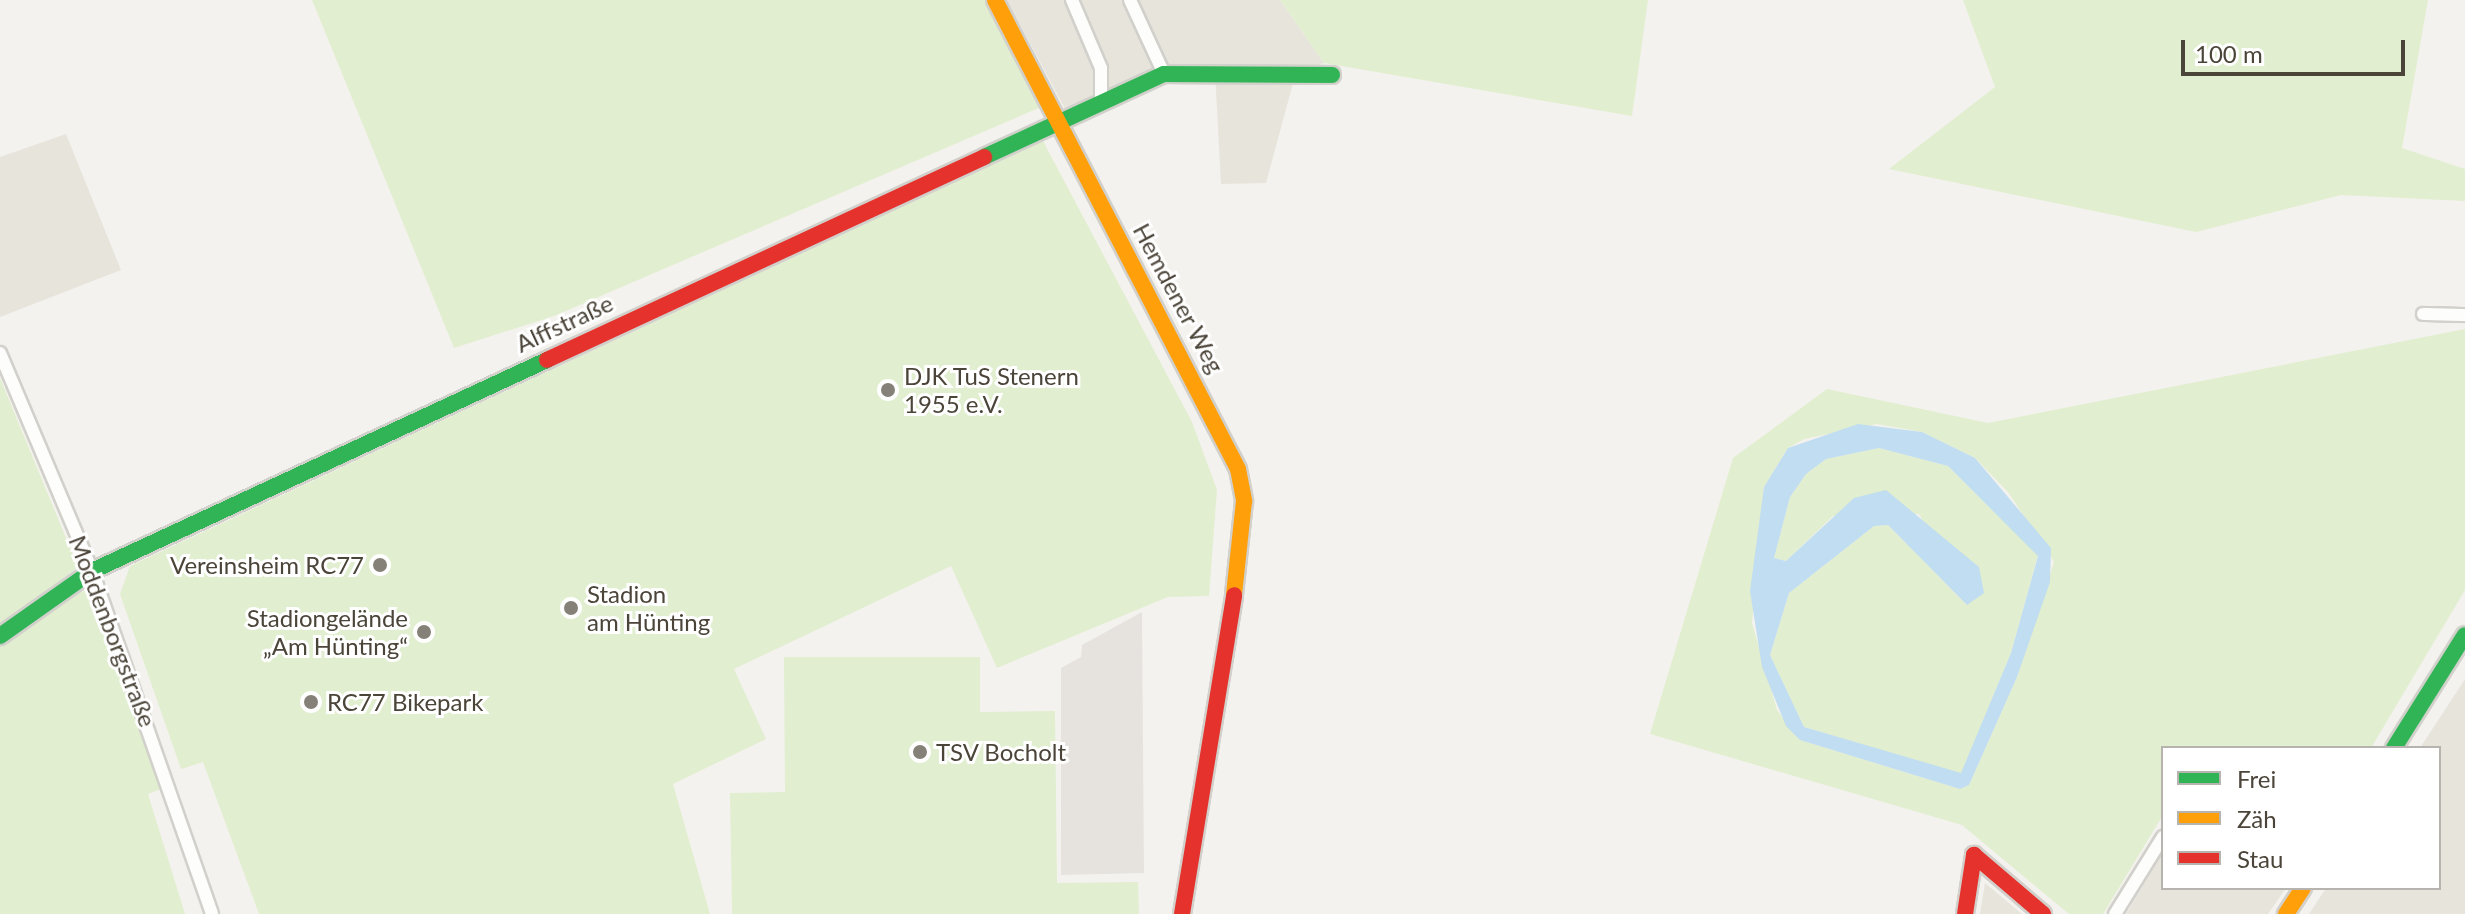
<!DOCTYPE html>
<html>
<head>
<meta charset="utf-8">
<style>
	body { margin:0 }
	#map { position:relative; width:2465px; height:914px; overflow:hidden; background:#f4f2ee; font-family:Lato,sans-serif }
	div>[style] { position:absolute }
	.residential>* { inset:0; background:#e7e4dc }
	.green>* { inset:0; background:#e1eecf }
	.parking>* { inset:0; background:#e6e3df }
	.water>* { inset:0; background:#c0ddf1 }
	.roads { filter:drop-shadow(2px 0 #d2d0cb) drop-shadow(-2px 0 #d2d0cb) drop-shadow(0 2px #d2d0cb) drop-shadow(0 -2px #d2d0cb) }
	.street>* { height:12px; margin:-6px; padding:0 6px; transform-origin:6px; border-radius:6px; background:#fdfdfc }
	.fast>* { height:16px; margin:-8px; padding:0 8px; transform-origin:8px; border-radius:8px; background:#30b455 }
	.slow>* { height:16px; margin:-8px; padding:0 8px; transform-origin:8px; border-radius:8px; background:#ff9f0a }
	.jam>* { height:16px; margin:-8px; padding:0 8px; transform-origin:8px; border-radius:8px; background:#e5322d }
	.dots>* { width:22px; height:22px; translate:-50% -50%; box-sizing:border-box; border:4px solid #fff; border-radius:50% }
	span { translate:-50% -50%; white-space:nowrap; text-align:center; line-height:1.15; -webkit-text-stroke:6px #fff; paint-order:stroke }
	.street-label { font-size:24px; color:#4b4439 }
	.poi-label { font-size:24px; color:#4b4439 }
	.left { translate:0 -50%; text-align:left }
	.right { translate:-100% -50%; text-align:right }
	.legend { position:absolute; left:2161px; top:746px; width:280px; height:144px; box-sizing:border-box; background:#fff; border:2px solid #b7b4b0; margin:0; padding:10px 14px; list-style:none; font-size:24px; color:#4b4439 }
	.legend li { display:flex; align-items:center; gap:16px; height:40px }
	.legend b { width:40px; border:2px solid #b7b4b0 }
	.scale { position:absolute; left:2181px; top:40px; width:224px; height:36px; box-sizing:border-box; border:4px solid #4b4439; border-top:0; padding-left:10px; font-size:24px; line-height:28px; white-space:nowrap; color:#4b4439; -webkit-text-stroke:6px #fff; paint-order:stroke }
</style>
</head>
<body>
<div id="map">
	<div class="residential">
		<i style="clip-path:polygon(1007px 0,1280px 0,1324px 63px,1295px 76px,1266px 183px,1221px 184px,1215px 72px,1187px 71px,1071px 120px)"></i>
		<i style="clip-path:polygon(66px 134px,121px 270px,0 317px,0 157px)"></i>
		<i style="clip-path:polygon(2465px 679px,2465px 914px,2309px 914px,2326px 888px,2439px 888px,2439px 748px,2420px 748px)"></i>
		<i style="clip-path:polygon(2163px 853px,2163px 888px,2286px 888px,2268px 914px,2126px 914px)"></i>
		<i style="clip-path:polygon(1985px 883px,2022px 914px,1980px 914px)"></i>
	</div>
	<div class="green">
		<i style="clip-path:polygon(312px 0,987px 0,1046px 105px,554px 316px,454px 348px)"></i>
		<i style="clip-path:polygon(1280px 0,1648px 0,1632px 116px,1324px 63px)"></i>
		<i style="clip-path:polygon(1963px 0,2428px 0,2402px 148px,2465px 169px,2465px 201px,2341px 195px,2196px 232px,1889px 169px,1995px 87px)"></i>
		<i style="clip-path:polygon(1043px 141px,1192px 422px,1217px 490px,1209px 596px,1168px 597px,997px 668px,951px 566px,734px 669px,766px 739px,673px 784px,710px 914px,259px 914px,203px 762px,181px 769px,120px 594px,130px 566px)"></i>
		<i style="clip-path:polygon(evenodd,2465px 329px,2465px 590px,2371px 748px,2163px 748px,2163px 815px,2103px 914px,2069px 914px,1962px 825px,1650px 734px,1733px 458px,1827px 389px,1988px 423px,2465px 329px,1877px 424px,1922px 432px,1975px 458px,2008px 492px,2054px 562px,2017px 677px,1969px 785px,1960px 789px,1800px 740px,1777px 710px,1752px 623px,1764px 487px,1788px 448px,1804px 439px,1877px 424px)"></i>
		<i style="clip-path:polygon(0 378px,78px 567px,0 626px)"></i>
		<i style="clip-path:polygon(1879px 448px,1948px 466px,2038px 555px,2011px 653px,1961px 774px,1804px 727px,1770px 655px,1789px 593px,1874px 526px,1888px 525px,1967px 605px,1919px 514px,1833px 516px,1786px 561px,1774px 558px,1790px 497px,1806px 474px,1826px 459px)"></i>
		<i style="clip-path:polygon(92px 588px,166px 787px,148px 794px,185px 914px,0 914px,0 645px,50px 604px)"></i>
		<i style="clip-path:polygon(784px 657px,980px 657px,980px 712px,1055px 711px,1057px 883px,1138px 882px,1139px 914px,732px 914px,730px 793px,785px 792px)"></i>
	</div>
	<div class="parking">
		<i style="clip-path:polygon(1142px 612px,1144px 873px,1061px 875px,1061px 668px,1081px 657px,1082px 645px)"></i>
	</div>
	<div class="water">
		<i style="clip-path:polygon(evenodd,1858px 424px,1922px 432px,1975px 458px,2051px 548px,2050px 582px,2017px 677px,1969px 785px,1960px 789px,1800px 740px,1786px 726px,1762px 667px,1750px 591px,1764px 487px,1788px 448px,1858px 424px,1879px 448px,1948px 466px,2038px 556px,2011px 653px,1961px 773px,1804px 727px,1770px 655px,1789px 593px,1874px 526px,1888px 525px,1967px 605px,1984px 593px,1979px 567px,1886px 490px,1854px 498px,1786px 561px,1774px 558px,1790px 497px,1806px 474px,1826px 459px,1879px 448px)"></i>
	</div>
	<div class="roads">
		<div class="street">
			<i style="left:1072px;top:0;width:74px;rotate:66.9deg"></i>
			<i style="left:1101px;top:68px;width:34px;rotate:90deg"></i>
			<i style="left:1130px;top:0;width:81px;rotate:65.3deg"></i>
			<i style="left:2423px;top:314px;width:42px;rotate:1.4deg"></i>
			<i style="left:0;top:353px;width:237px;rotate:67.1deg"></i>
			<i style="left:92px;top:571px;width:363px;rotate:70.7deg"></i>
			<i style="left:2115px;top:914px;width:91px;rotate:-58.1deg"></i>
		</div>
		<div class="fast">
			<i style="left:984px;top:157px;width:198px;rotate:-24.8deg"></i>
			<i style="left:1164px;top:74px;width:168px;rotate:0.3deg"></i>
			<i style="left:0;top:636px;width:113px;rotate:-35.2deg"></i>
			<i style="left:92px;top:571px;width:502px;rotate:-24.88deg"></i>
			<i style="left:2394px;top:748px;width:133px;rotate:-57.9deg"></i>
		</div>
		<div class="slow">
			<i style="left:995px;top:0;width:528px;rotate:62.61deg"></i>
			<i style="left:1238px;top:469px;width:33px;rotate:79deg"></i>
			<i style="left:1244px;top:501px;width:95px;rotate:96.1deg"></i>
			<i style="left:2286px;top:914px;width:31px;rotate:-57deg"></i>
		</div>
		<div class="jam">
			<i style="left:547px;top:360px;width:482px;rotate:-24.9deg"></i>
			<i style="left:1182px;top:914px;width:323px;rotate:-80.7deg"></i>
			<i style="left:1965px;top:914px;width:60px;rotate:-81.3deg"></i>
			<i style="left:1974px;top:855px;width:91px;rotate:40.5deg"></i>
		</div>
	</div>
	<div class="dots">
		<i style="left:888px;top:390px;background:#868178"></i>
		<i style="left:380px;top:565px;background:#868178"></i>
		<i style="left:571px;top:608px;background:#868178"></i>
		<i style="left:424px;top:632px;background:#868178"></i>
		<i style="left:311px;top:702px;background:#868178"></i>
		<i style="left:920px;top:752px;background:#868178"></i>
	</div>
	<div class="street-label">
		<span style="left:1179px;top:298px;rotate:62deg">Hemdener Weg</span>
		<span style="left:564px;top:323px;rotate:-25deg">Alffstraße</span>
		<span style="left:113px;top:631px;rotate:69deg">Moddenborgstraße</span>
	</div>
	<div class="poi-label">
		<span class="left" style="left:904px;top:390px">DJK TuS Stenern<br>1955 e.V.</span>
		<span class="right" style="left:364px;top:565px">Vereinsheim RC77</span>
		<span class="left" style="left:587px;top:608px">Stadion<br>am Hünting</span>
		<span class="right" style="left:408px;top:632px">Stadiongelände<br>„Am Hünting“</span>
		<span class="left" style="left:327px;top:702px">RC77 Bikepark</span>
		<span class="left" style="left:936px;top:752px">TSV Bocholt</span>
	</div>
	<ul class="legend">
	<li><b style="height:10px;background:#30b455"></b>Frei</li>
	<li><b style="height:10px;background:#ff9f0a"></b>Zäh</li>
	<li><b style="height:10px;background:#e5322d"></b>Stau</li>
	</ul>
	<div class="scale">100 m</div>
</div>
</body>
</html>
